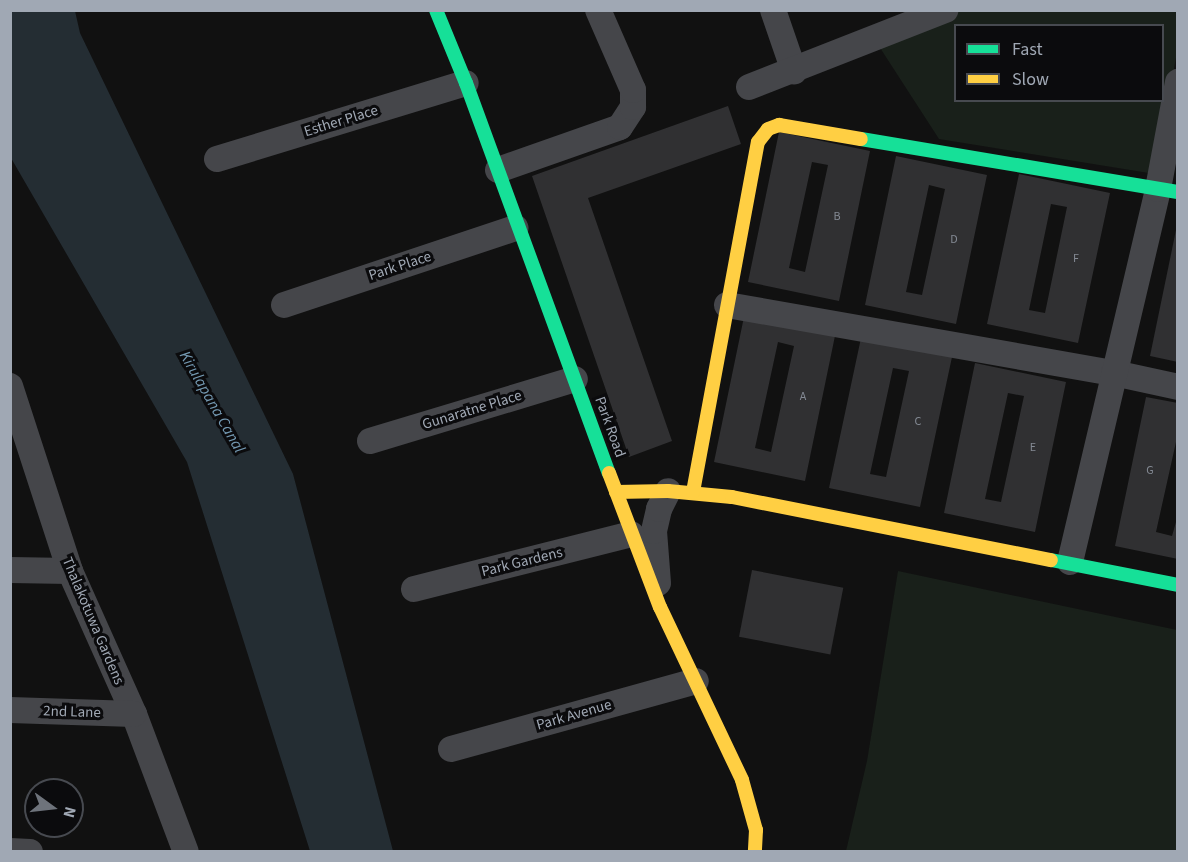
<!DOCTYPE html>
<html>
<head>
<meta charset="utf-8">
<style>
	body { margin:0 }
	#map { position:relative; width:1188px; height:862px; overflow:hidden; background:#111; font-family:"Source Sans 3",sans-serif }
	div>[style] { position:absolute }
	.green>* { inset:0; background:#19201a }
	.water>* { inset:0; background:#242d33 }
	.building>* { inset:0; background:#303032; transform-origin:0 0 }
	.street>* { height:26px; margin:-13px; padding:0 13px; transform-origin:13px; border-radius:13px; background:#45464a }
	.fast>* { height:14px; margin:-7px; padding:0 7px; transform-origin:7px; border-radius:7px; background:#16e098 }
	.slow>* { height:14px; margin:-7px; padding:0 7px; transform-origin:7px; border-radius:7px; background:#ffcf43 }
	span { translate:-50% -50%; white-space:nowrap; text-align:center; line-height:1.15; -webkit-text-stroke:6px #0b0b0d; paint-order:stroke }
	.number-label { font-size:12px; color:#848a94 }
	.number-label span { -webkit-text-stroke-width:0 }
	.street-label { font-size:15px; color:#a0a8b4 }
	.water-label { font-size:16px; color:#7499b2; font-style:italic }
	.frame { position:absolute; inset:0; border:12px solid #a0a8b4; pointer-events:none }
	.legend { position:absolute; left:954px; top:24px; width:210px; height:78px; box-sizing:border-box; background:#0b0b0d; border:2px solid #474a50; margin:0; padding:8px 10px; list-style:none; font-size:18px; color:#a0a8b4 }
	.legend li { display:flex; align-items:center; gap:12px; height:30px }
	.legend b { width:30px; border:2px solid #474a50 }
	.north { position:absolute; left:24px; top:778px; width:60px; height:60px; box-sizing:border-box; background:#0b0b0d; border:2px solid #474a50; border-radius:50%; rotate:105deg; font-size:16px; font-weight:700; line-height:24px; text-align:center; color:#a0a8b4 }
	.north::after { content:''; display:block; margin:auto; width:21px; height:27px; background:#6e737b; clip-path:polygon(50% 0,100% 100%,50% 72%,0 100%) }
</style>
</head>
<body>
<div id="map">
	<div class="green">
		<i style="clip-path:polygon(evenodd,949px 11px,1177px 11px,1177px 52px,1155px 174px,939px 139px,875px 40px,949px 11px,956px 26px,1162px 26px,1162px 100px,956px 100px,956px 26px)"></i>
		<i style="clip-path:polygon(898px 571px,1177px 630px,1177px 851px,846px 851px,867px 761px)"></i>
	</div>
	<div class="water">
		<i style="clip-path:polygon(10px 11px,75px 11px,80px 33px,293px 474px,393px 851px,310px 851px,187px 462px,11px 158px)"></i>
	</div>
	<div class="building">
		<i style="clip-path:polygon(728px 106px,741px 144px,588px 198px,672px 441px,629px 457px,532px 176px)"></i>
		<i style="clip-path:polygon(evenodd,779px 132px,870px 151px,839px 301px,748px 282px,779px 132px,812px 162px,828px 165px,805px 272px,789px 268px,812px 162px)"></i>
		<i style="clip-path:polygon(evenodd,896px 156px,987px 175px,956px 324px,865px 305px,896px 156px,929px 185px,945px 189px,922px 295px,906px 292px,929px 185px)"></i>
		<i style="clip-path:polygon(evenodd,1019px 174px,1110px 193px,1078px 343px,987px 324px,1019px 174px,1051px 204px,1067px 207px,1045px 313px,1029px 310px,1051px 204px)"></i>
		<i style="clip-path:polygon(1176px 230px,1178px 230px,1178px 362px,1150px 356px)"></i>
		<i style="clip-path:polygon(evenodd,745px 312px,836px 331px,805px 481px,714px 462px,745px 312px,778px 342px,794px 346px,771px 452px,755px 448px,778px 342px)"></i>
		<i style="clip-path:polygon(evenodd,861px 338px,952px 357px,920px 507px,829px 488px,861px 338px,893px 368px,909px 371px,886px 477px,870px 474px,893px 368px)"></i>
		<i style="clip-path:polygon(evenodd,975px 363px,1066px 382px,1035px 532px,944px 513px,975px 363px,1008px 393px,1024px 396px,1001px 502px,985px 499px,1008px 393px)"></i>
		<i style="clip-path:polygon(1146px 397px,1178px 403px,1178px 433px,1156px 532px,1172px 536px,1178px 515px,1178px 559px,1115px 546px)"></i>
		<i style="left:752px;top:570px;width:93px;height:68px;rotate:11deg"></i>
	</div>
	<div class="street">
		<i style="left:773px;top:10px;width:65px;rotate:71deg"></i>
		<i style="left:749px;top:87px;width:211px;rotate:-21.4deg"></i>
		<i style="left:217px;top:159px;width:260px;rotate:-17deg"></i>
		<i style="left:498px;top:170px;width:129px;rotate:-19.4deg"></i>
		<i style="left:620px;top:127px;width:24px;rotate:-57deg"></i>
		<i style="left:633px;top:107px;width:17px;rotate:-90deg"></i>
		<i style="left:633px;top:90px;width:87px;rotate:-113.6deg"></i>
		<i style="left:284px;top:305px;width:244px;rotate:-18.4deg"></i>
		<i style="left:727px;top:305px;width:393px;rotate:10deg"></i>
		<i style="left:1114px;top:373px;width:66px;rotate:12.3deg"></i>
		<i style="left:10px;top:386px;width:194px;rotate:72deg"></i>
		<i style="left:70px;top:571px;width:157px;rotate:65.9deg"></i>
		<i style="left:134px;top:714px;width:147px;rotate:69.4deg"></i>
		<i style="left:370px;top:441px;width:214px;rotate:-16.8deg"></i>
		<i style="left:1070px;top:562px;width:383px;rotate:-76.7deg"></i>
		<i style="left:1158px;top:189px;width:109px;rotate:-79.4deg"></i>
		<i style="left:10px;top:570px;width:60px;rotate:1deg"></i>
		<i style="left:658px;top:583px;width:52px;rotate:-94.4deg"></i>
		<i style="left:654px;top:531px;width:23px;rotate:-77deg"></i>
		<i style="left:659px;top:509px;width:20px;rotate:-63deg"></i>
		<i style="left:414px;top:589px;width:224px;rotate:-14.2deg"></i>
		<i style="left:10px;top:710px;width:124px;rotate:1.8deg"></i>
		<i style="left:451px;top:749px;width:254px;rotate:-15.5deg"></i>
		<i style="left:10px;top:851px;width:20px;rotate:3deg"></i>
	</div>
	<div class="fast">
		<i style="left:436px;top:10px;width:79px;rotate:67.7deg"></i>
		<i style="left:466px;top:83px;width:415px;rotate:69.9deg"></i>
		<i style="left:861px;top:139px;width:321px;rotate:9.5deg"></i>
		<i style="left:1051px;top:560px;width:129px;rotate:11.1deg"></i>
	</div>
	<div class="slow">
		<i style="left:609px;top:473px;width:143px;rotate:69.2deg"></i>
		<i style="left:660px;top:607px;width:191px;rotate:64.6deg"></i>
		<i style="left:742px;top:780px;width:52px;rotate:74.4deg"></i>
		<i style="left:756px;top:830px;width:22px;rotate:93deg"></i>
		<i style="left:616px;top:492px;width:52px;rotate:-1.1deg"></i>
		<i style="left:668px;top:491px;width:64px;rotate:5.4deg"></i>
		<i style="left:732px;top:497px;width:325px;rotate:11.2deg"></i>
		<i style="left:693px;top:492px;width:356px;rotate:-79.5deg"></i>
		<i style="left:758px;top:142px;width:16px;rotate:-52deg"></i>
		<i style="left:768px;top:129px;width:12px;rotate:-20deg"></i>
		<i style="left:779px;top:125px;width:83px;rotate:9.7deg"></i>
	</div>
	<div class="number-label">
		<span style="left:837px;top:217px">B</span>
		<span style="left:954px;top:240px">D</span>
		<span style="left:1076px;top:259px">F</span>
		<span style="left:803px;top:397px">A</span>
		<span style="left:918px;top:422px">C</span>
		<span style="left:1033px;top:448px">E</span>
		<span style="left:1150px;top:471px">G</span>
	</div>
	<div class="street-label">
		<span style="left:341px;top:121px;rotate:-17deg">Esther Place</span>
		<span style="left:400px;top:266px;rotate:-18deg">Park Place</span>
		<span style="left:472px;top:410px;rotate:-17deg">Gunaratne Place</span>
		<span style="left:610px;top:427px;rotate:70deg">Park Road</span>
		<span style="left:522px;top:562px;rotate:-14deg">Park Gardens</span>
		<span style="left:93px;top:621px;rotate:67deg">Thalakotuwa Gardens</span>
		<span style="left:72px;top:712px;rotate:2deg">2nd Lane</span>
		<span style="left:574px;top:715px;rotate:-16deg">Park Avenue</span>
	</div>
	<div class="water-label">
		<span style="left:212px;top:402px;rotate:60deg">Kirulapana Canal</span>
	</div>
	<div class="frame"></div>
	<ul class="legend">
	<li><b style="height:8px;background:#16e098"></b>Fast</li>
	<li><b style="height:8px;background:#ffcf43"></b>Slow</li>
	</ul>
	<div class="north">N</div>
</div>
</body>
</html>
